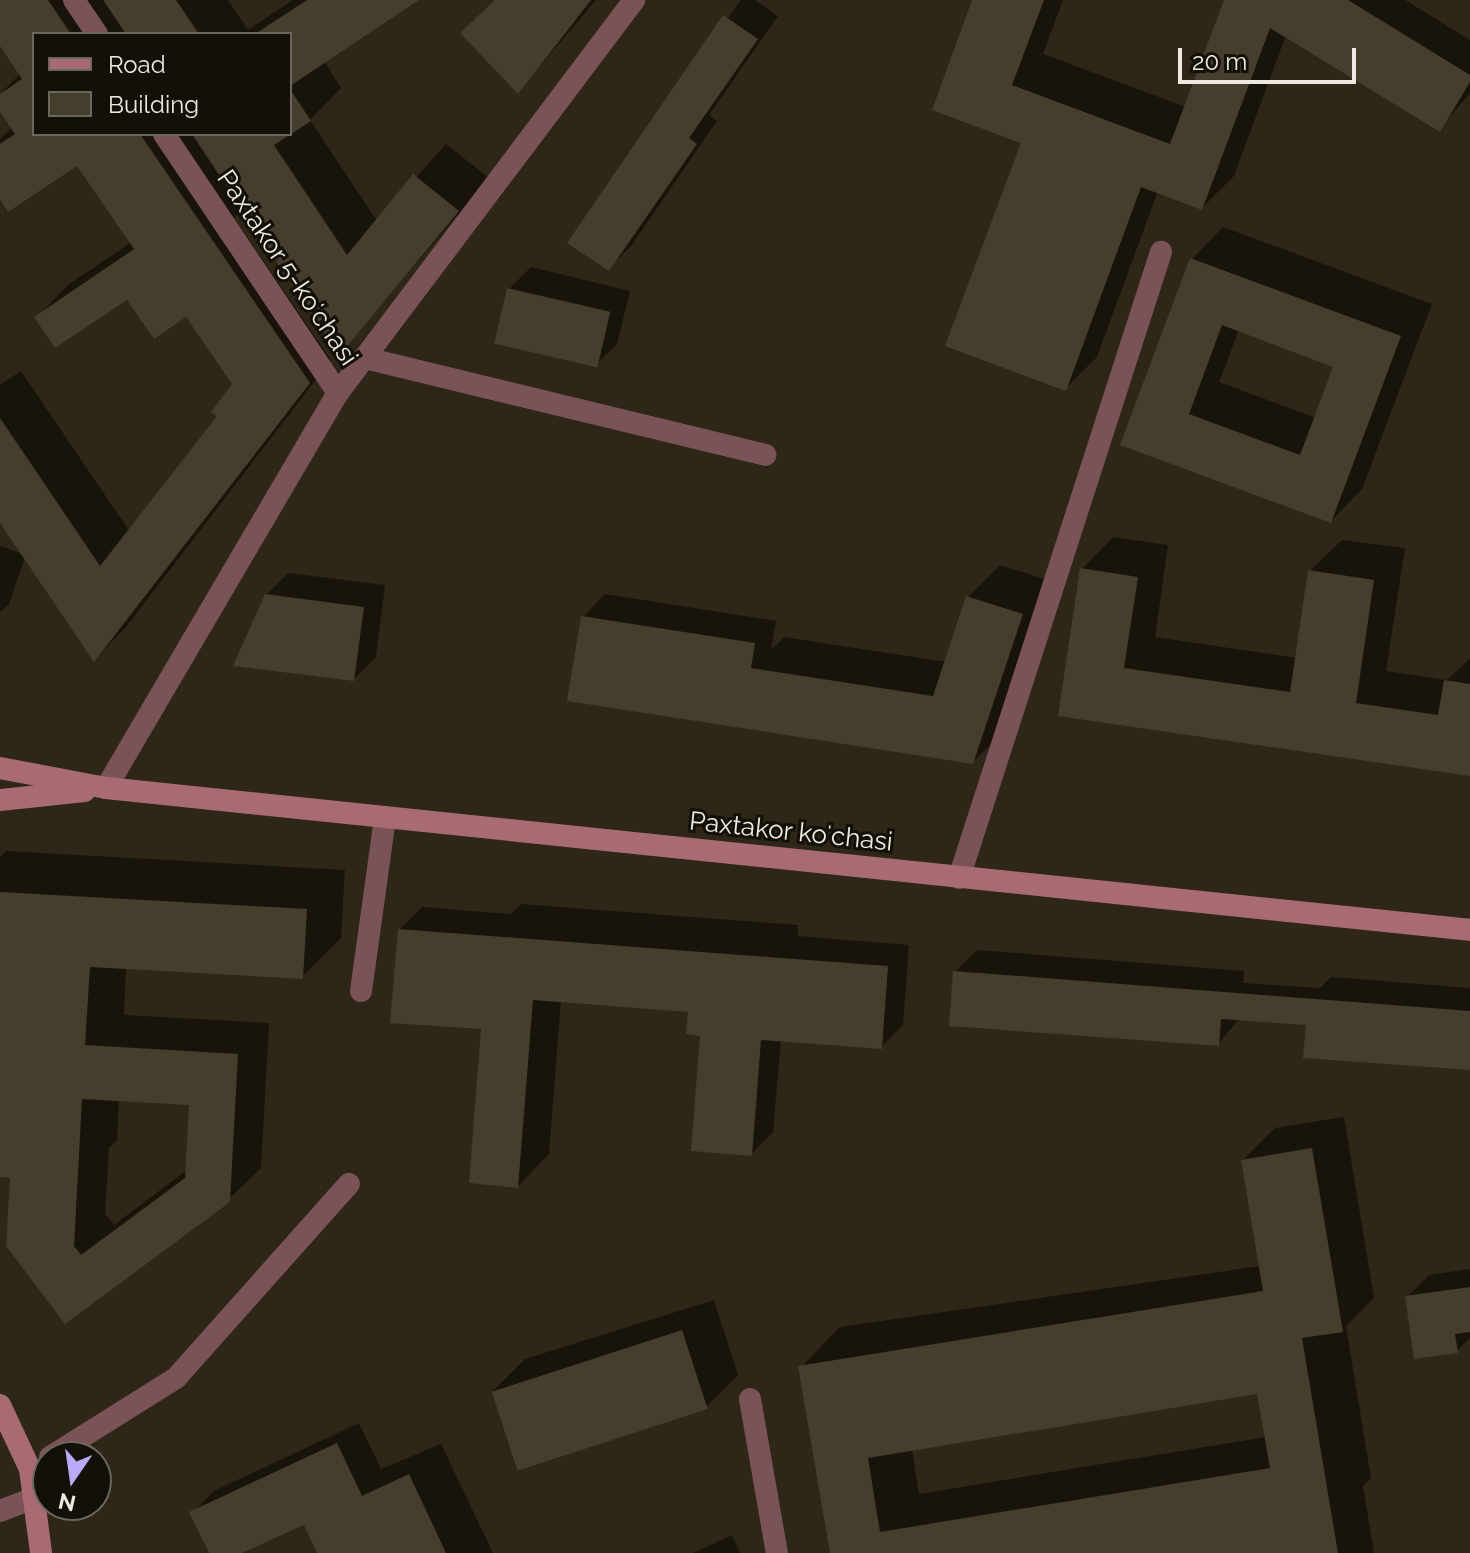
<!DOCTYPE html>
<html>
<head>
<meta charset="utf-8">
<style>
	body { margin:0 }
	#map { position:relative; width:1470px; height:1553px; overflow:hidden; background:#2e2616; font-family:Raleway,sans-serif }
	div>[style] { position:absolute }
	.shadow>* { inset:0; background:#0007 }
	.building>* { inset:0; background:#463e2d; transform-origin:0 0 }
	.service>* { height:22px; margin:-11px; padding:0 11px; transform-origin:11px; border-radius:11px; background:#7a5358 }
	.minor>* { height:22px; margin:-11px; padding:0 11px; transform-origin:11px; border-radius:11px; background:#7a5358 }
	.secondary>* { height:22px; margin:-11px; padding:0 11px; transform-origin:11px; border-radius:11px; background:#a86b73 }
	span { translate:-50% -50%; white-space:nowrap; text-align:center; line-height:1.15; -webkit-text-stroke:6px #131009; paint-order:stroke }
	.street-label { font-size:26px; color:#eee9de }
	.legend { position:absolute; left:32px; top:32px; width:260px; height:104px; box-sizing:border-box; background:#131009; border:2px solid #6b675e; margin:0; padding:10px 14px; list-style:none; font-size:24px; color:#eee9de }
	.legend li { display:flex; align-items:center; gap:16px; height:40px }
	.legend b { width:40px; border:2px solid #6b675e }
	.north { position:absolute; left:32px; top:1441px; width:80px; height:80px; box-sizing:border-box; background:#131009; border:2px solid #6b675e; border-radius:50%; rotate:193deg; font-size:22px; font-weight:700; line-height:32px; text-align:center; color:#eee9de }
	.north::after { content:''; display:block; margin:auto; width:28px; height:36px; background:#bbaaf6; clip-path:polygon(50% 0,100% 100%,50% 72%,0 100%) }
	.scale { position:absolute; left:1178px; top:48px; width:178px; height:36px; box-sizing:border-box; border:4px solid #eee9de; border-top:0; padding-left:10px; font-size:24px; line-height:28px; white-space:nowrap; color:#eee9de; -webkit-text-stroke:6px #131009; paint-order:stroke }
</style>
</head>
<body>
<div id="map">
	<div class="shadow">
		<i style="clip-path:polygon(evenodd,0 0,228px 0,248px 30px,293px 0,416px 0,324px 61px,341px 88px,310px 120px,377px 221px,446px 144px,489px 178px,340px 353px,243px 208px,234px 218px,331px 360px,126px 627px,95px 659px,25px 557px,9px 604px,0 612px,0 546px,23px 554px,0 519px,0 385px,21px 371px,130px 532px,220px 416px,234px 384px,187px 314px,136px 293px,37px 317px,68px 285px,132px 242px,78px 163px,0 196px,0 139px,13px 127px,0 109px,0 94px,21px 73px,0 43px,0 0,34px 34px,290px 34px,290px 134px,34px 134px,34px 34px)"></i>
		<i style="clip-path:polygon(496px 0,596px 0,518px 92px)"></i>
		<i style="clip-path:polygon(741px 0,755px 0,778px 16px,709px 115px,717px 121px,631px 246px,609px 268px,569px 242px)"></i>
		<i style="clip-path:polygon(974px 0,1063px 0,1043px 54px,1186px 107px,1226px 0,1405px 0,1470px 40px,1470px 93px,1440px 129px,1286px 35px,1234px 176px,1202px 208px,1158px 191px,1097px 357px,1065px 389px,1024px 142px)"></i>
		<i style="clip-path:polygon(evenodd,1223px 227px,1432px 304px,1362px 489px,1331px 521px,1123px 444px,1192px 259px,1223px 227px,1239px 330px,1335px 366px,1316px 418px,1219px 382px,1239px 330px)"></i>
		<i style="clip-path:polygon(531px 267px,630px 291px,617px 344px,595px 366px,509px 289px)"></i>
		<i style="clip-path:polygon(1113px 537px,1168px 545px,1155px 637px,1297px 658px,1310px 571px,1342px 540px,1405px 548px,1386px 671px,1447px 680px,1470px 659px,1470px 774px,1060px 714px,1082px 569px)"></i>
		<i style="clip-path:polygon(1000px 565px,1054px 582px,1005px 730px,973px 762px,583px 617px,605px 594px,776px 621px,771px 650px,784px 637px,946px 662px,968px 597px)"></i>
		<i style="clip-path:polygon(288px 573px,385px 585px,376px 657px,354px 679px,266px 595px)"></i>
		<i style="clip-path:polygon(evenodd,6px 851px,345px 870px,341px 938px,302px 977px,126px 967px,124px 1015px,269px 1023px,261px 1168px,228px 1200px,66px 1321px,14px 1176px,0 1175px,0 857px,6px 851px,119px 1099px,191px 1103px,187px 1170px,114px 1225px,105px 1214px,109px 1148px,117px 1140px,119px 1099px)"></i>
		<i style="clip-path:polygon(521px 904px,798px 925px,798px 936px,909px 945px,903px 1025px,881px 1047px,781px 1039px,773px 1132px,751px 1154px,690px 1010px,561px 1000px,549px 1154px,518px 1186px,482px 1028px,400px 929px,422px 907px,511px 914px)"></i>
		<i style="clip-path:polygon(977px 950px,1244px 971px,1243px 983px,1320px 988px,1331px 977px,1470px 988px,1470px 1068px,1307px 1023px,1240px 1018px,1218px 1044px,955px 972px)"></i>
		<i style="clip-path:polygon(evenodd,1344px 1117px,1374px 1298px,1346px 1326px,1371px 1478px,1363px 1486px,1374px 1553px,832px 1553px,801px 1367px,840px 1327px,1260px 1266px,1243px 1160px,1275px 1128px,1344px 1117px,1259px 1392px,1266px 1437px,919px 1494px,912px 1449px,1259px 1392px)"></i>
		<i style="clip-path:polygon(1470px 1269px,1470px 1338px,1457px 1351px,1407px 1297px,1429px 1275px)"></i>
		<i style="clip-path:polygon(714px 1300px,738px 1375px,706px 1407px,517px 1467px,493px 1391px,525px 1359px)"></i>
		<i style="clip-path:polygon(359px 1423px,381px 1469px,441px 1444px,493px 1553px,319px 1553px,313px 1518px,237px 1553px,211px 1553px,192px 1513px,214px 1491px)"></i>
		<i style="clip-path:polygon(732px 1535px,740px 1553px,693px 1553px)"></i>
	</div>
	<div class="building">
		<i style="clip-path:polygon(0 0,48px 0,71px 34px,34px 34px,34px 134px,140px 134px,310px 383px,94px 662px,0 523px,0 418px,100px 566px,217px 416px,211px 412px,232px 384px,186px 317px,154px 339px,127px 300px,55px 348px,34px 317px,134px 249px,77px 166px,8px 212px,0 199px,0 144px,15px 134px,0 112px,0 94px,22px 79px,0 46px)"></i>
		<i style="clip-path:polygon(103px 0,176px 0,199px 34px,126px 34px)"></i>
		<i style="clip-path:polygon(307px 0,419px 0,290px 86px,290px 34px,255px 34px)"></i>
		<i style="clip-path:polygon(495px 0,591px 0,518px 94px,460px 33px)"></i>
		<i style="clip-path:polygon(972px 0,1044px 0,1012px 85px,1170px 144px,1224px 0,1348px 0,1470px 75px,1470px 82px,1440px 132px,1270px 28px,1202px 210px,1141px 187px,1066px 391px,945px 346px,1021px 143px,932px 110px)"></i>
		<i style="clip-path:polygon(723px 15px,758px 39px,689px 138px,697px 144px,609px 271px,567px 243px)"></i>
		<i style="clip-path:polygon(290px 89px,311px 121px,274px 145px,347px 255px,413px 174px,459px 211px,339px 356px,192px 134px,290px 134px)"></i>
		<i style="clip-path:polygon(evenodd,1190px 258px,1401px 336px,1331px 523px,1120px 445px,1190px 258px,1222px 325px,1333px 367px,1300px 455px,1189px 414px,1222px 325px)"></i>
		<i style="left:507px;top:288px;width:106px;height:57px;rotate:13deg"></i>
		<i style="clip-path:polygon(1080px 568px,1138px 577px,1124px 668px,1290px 692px,1308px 570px,1374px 580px,1356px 703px,1438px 715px,1444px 680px,1470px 684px,1470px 776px,1058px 716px)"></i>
		<i style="clip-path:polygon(265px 594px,364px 607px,354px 681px,233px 666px)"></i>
		<i style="clip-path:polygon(966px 596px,1023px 614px,973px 764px,567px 701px,581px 616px,755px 643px,751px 668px,933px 696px)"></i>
		<i style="clip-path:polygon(evenodd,0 892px,307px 909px,303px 979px,90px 967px,85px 1045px,238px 1054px,230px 1202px,65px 1324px,6px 1246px,10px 1178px,0 1177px,0 892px,82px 1099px,189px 1105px,185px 1178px,81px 1255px,74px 1246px,82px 1099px)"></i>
		<i style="clip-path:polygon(398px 929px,888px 966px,882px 1049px,761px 1040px,752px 1156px,691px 1151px,700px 1036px,686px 1034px,688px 1012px,533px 1000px,518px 1188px,469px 1183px,481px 1029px,390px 1023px)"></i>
		<i style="clip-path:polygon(953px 971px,1470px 1011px,1470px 1070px,1303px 1058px,1306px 1025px,1221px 1019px,1219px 1046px,949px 1026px)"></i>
		<i style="clip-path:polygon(evenodd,1312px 1148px,1343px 1332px,1302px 1338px,1338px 1553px,830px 1553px,798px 1366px,1263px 1291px,1241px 1160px,1312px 1148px,1257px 1394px,1270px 1468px,880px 1532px,868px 1458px,1257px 1394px)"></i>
		<i style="clip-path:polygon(1470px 1287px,1470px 1332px,1455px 1334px,1458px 1353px,1414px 1359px,1405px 1296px)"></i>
		<i style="left:682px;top:1330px;width:83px;height:200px;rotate:72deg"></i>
		<i style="clip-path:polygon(337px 1443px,362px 1496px,409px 1474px,446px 1553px,317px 1553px,304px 1525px,242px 1553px,209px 1553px,189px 1512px)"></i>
	</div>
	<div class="service">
		<i style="left:365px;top:358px;width:412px;rotate:13.6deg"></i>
		<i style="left:959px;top:878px;width:658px;rotate:-72.12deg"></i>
		<i style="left:361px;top:991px;width:174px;rotate:-82.1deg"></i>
		<i style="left:50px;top:1457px;width:149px;rotate:-32.1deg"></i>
		<i style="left:176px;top:1378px;width:260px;rotate:-48.3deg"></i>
	</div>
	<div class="minor">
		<i style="left:74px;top:0;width:41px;rotate:55.9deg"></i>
		<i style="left:164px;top:134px;width:312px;rotate:56.1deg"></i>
		<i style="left:106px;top:788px;width:458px;rotate:-59.6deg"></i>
		<i style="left:338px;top:393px;width:492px;rotate:-53deg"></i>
		<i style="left:750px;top:1399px;width:156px;rotate:80.1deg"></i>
		<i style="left:0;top:1511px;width:39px;rotate:-21deg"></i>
	</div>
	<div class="secondary">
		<i style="left:0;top:768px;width:108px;rotate:10.7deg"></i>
		<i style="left:106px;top:788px;width:1371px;rotate:5.94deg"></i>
		<i style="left:0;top:800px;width:85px;rotate:-6deg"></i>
		<i style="left:0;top:1405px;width:71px;rotate:64.9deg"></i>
		<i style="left:30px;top:1469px;width:85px;rotate:82.5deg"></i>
	</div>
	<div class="street-label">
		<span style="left:287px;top:268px;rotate:56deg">Paxtakor 5-koʻchasi</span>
		<span style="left:791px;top:832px;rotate:6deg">Paxtakor koʻchasi</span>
	</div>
	<ul class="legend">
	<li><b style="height:10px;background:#a86b73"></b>Road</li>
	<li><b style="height:22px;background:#463e2d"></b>Building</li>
	</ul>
	<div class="north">N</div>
	<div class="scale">20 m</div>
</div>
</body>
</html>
